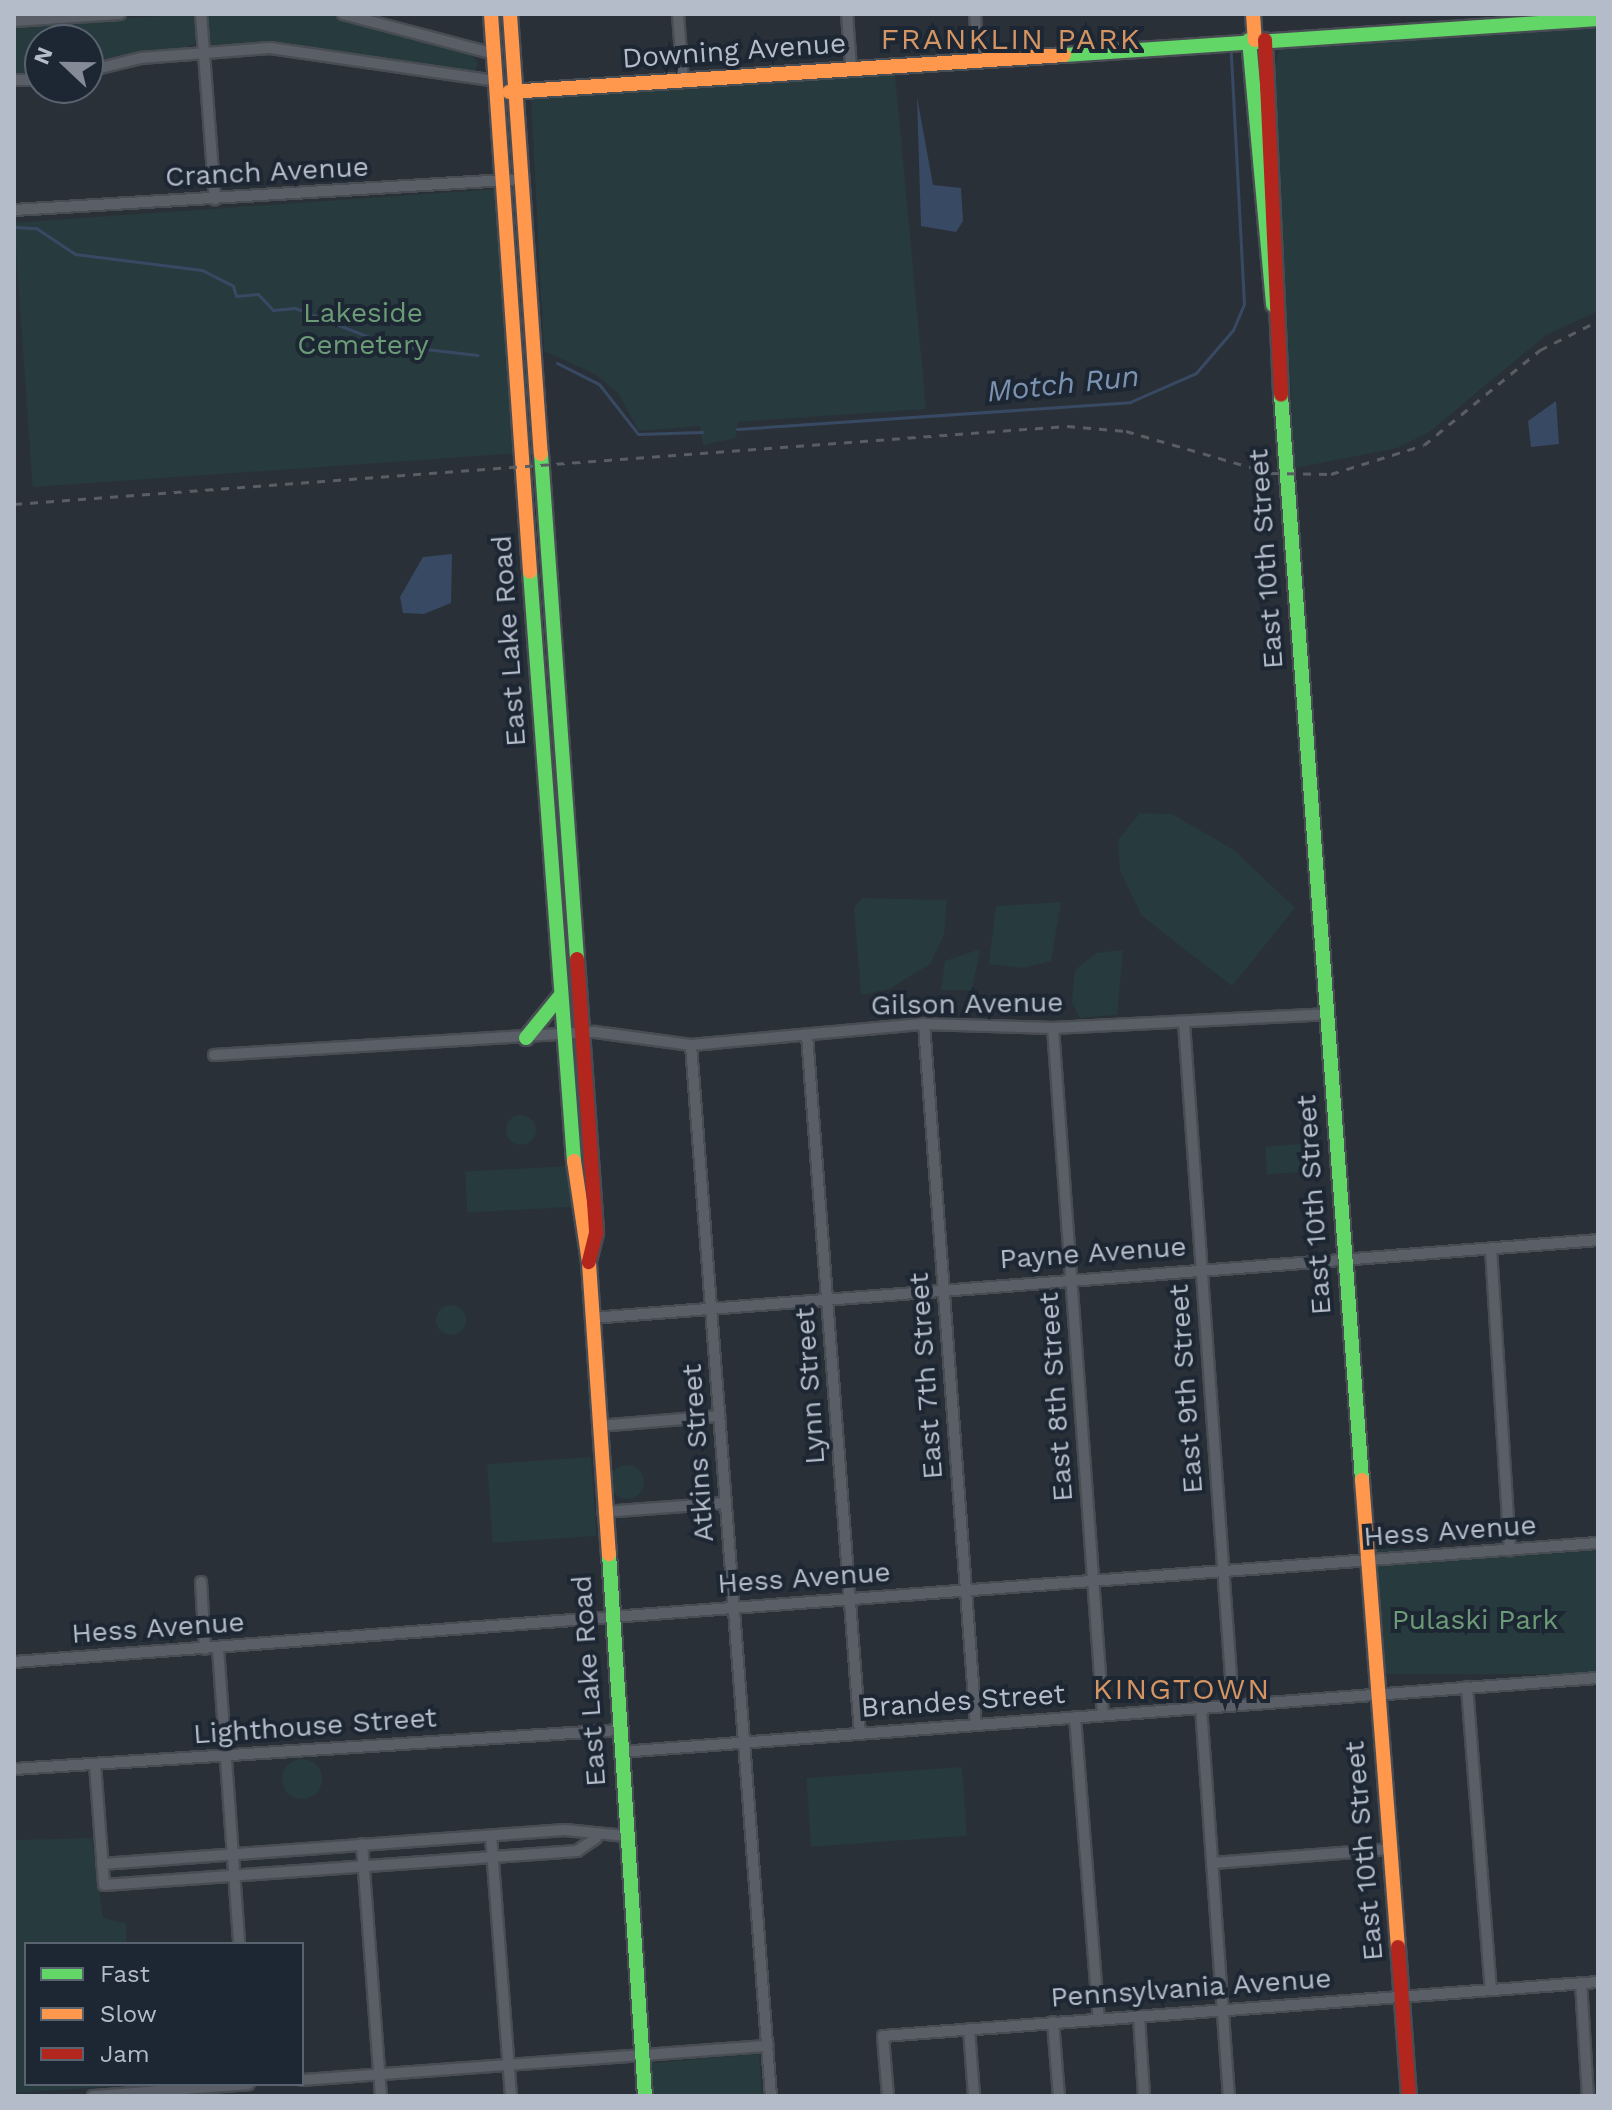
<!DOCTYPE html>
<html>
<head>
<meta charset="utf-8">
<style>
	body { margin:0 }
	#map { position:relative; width:1612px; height:2110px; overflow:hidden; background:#2a3038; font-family:"Work Sans",sans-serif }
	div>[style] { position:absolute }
	.green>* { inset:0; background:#273a3e; transform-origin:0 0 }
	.round { border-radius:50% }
	.water>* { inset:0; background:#384963 }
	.stream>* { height:3px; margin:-1.5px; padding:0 1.5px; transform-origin:1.5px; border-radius:1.5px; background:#384963 }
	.roads { filter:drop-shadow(2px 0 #484c53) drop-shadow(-2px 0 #484c53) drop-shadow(0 2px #484c53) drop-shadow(0 -2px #484c53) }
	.street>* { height:10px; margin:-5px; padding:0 5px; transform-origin:5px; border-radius:5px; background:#5a5e66 }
	.fast>* { height:14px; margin:-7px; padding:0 7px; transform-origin:7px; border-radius:7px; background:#63d668 }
	.slow>* { height:14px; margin:-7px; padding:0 7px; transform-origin:7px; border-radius:7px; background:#ff974d }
	.jam>* { height:14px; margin:-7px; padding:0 7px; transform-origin:7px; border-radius:7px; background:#b3261e }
	.rail>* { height:3px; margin-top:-1.5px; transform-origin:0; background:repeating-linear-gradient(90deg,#595d64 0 8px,transparent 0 16px) }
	span { translate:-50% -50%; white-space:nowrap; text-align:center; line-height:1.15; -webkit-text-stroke:8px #1d2633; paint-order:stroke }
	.street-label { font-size:28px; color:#b4bcc9 }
	.park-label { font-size:28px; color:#6b9a76 }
	.neighbourhood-label { font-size:30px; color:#d59563; letter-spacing:2px }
	.water-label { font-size:30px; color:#7c92b1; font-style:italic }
	.frame { position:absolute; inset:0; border:16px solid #b4bcc9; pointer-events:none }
	.legend { position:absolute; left:24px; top:1942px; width:280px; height:144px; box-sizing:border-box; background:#1d2633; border:2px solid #59626f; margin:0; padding:10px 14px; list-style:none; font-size:24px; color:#b4bcc9 }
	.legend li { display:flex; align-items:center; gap:16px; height:40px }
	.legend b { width:40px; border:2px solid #59626f }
	.north { position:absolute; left:24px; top:24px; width:80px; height:80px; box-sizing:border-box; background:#1d2633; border:2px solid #59626f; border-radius:50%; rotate:292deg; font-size:22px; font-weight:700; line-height:32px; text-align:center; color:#b4bcc9 }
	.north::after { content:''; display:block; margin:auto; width:28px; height:36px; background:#848b96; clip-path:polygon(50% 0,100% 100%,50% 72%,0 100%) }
</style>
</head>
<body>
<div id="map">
	<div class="green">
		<i style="clip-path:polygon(195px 14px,197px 43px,187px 47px,88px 66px,88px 40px,40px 40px,40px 76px,14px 75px,14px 25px)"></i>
		<i style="clip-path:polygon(325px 14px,469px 51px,478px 63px,475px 71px,457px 73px,293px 44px,208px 46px,207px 14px)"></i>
		<i style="clip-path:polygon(1598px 23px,1598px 311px,1546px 335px,1429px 432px,1397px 448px,1295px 468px,1273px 71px,1281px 45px)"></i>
		<i style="clip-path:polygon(895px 75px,926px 409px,738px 422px,736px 438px,703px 445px,700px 426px,639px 431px,618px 393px,595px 374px,544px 351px,531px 99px)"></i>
		<i style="left:497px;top:189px;width:265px;height:484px;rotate:86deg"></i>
		<i style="clip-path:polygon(1140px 813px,1172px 814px,1234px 850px,1295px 908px,1232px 986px,1142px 916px,1120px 871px,1118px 840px)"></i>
		<i style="clip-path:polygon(862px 898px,947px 900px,944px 935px,930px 964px,889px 989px,861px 995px,854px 908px)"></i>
		<i style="clip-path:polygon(1061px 902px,1051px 961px,1023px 968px,989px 964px,996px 906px)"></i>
		<i style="clip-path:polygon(980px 949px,972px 990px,941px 990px,945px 961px)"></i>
		<i style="clip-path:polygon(1123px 950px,1117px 1015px,1080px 1018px,1072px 1003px,1075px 970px,1096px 953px)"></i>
		<i class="round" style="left:506px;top:1115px;width:30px;height:30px"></i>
		<i style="left:1315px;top:1143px;width:28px;height:50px;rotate:86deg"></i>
		<i style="left:569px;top:1166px;width:41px;height:104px;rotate:87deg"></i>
		<i class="round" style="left:436px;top:1305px;width:30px;height:30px"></i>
		<i style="left:591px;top:1457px;width:79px;height:104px;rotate:86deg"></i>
		<i class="round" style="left:610px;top:1465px;width:34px;height:34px"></i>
		<i style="left:1598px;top:1549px;width:125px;height:222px;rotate:90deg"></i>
		<i class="round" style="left:282px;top:1759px;width:40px;height:40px"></i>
		<i style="left:962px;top:1767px;width:69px;height:156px;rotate:86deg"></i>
		<i style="clip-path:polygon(92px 1838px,103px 1918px,126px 1923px,126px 1943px,147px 1944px,26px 1944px,26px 2084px,135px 2085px,14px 2093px,14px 1840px)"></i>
		<i style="clip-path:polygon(759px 2054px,762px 2096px,654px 2096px,652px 2063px)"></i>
	</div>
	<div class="water">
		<i style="clip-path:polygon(917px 97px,933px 185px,961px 188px,963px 221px,956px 232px,921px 226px)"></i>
		<i style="clip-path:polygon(1556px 401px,1559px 444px,1531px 447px,1528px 421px)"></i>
		<i style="clip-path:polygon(452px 554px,451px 603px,424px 614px,403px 613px,400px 597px,423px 557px)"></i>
	</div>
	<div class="stream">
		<i style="left:14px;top:227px;width:22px;rotate:3deg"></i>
		<i style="left:36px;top:228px;width:47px;rotate:33.7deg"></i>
		<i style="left:75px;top:254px;width:128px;rotate:7.2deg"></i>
		<i style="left:202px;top:270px;width:35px;rotate:27deg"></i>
		<i style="left:233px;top:286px;width:10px;rotate:73deg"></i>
		<i style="left:236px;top:296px;width:22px;rotate:-5deg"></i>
		<i style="left:258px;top:294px;width:22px;rotate:47deg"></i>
		<i style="left:273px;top:310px;width:22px;rotate:-5deg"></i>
		<i style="left:295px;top:308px;width:102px;rotate:21.3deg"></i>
		<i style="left:390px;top:345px;width:88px;rotate:6.6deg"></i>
		<i style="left:557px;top:363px;width:47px;rotate:26.6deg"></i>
		<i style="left:599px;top:384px;width:63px;rotate:52deg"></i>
		<i style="left:638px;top:434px;width:64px;rotate:-1.8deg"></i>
		<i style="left:737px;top:429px;width:394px;rotate:-3.9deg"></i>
		<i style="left:1130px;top:402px;width:72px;rotate:-23.7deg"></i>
		<i style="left:1196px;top:373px;width:57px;rotate:-49.3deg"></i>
		<i style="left:1233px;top:330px;width:28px;rotate:-67deg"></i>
		<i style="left:1244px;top:304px;width:251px;rotate:-93deg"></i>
	</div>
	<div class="roads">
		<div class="street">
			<i style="left:201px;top:14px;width:186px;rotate:85.7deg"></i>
			<i style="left:343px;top:14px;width:156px;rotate:14.8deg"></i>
			<i style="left:678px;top:14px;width:66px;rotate:85.7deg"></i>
			<i style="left:847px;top:14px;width:55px;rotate:85.8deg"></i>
			<i style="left:975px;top:14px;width:47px;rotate:86.3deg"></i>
			<i style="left:14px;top:21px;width:106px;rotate:-3.8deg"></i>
			<i style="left:88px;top:71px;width:55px;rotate:-13.8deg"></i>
			<i style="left:141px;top:58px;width:129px;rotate:-4.4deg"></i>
			<i style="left:270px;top:48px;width:228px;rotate:8.3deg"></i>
			<i style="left:14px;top:80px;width:26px"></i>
			<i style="left:14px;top:210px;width:509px;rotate:-3.49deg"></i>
			<i style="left:1184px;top:1023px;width:684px;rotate:85.89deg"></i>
			<i style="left:924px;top:1024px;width:703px;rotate:85.76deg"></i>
			<i style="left:1053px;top:1028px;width:689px;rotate:85.84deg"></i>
			<i style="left:807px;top:1035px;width:700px;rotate:85.66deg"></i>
			<i style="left:691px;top:1045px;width:1054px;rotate:85.65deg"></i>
			<i style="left:214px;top:1055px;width:382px;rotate:-3.5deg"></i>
			<i style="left:595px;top:1032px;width:97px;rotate:7.7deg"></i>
			<i style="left:691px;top:1045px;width:234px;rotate:-5.2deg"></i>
			<i style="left:924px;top:1024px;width:129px;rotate:1.8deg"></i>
			<i style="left:1053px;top:1028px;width:273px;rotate:-2.9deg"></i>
			<i style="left:1491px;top:1249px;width:302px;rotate:86.4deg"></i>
			<i style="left:592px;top:1318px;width:1009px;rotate:-4.43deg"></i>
			<i style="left:598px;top:1426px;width:122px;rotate:-4.7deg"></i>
			<i style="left:603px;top:1512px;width:123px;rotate:-4.2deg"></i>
			<i style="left:201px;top:1582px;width:67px;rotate:86.6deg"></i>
			<i style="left:218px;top:1648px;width:297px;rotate:85.9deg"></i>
			<i style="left:14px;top:1662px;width:1588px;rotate:-4.3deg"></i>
			<i style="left:1467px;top:1687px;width:304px;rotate:85.5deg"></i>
			<i style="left:1201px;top:1707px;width:390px;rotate:85.9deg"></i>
			<i style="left:1075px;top:1717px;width:303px;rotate:85.5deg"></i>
			<i style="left:620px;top:1752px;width:981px;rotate:-4.33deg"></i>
			<i style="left:95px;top:1764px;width:121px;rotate:85.7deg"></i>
			<i style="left:104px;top:1885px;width:474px;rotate:-4.1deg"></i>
			<i style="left:577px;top:1851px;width:23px;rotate:-34deg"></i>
			<i style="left:14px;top:1769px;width:605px;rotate:-3.69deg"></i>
			<i style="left:491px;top:1836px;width:261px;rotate:85.6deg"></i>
			<i style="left:362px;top:1844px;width:253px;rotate:85.7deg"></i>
			<i style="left:1212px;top:1863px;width:178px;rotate:-4.5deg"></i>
			<i style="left:102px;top:1864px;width:464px;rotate:-4.2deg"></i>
			<i style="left:565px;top:1830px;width:61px;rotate:5.6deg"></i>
			<i style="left:1581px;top:1983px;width:113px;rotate:86.5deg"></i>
			<i style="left:1139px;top:2016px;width:80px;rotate:86.4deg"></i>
			<i style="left:1053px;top:2022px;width:74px;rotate:85.4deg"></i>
			<i style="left:969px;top:2029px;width:67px;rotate:85.7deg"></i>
			<i style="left:302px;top:2080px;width:467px;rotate:-4.2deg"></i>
			<i style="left:93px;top:2096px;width:156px;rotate:-4.4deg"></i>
			<i style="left:888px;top:2096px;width:60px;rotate:-94.8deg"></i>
			<i style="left:883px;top:2036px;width:717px;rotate:-4.32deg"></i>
		</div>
		<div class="fast">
			<i style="left:1249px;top:40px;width:266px;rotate:84.8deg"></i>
			<i style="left:1064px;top:55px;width:535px;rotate:-3.86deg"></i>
			<i style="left:1281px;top:395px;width:1088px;rotate:85.73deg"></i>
			<i style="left:541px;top:454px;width:506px;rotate:85.92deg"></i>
			<i style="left:530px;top:572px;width:591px;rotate:85.73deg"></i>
			<i style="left:526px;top:1038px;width:54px;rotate:-51deg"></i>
			<i style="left:609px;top:1554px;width:543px;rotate:86.2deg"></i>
		</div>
		<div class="slow">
			<i style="left:491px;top:14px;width:559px;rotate:86deg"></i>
			<i style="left:510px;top:14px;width:441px;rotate:86deg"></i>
			<i style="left:1253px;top:14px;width:26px;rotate:86deg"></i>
			<i style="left:509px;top:92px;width:556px;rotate:-3.81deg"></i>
			<i style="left:574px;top:1161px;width:103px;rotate:81.6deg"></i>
			<i style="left:589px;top:1263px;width:292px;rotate:86.1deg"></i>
			<i style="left:1362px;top:1480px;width:468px;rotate:85.6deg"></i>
		</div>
		<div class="jam">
			<i style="left:1265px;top:40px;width:355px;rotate:87.4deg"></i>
			<i style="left:577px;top:959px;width:275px;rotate:86deg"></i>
			<i style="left:596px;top:1233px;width:30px;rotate:104deg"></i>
			<i style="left:1398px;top:1947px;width:149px;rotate:85.8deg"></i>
		</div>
	</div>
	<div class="rail">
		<i style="left:14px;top:504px;width:1056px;rotate:-4.24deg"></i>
		<i style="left:1067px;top:426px;width:59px;rotate:4.8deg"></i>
		<i style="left:1126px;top:431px;width:151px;rotate:16.2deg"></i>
		<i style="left:1271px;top:473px;width:60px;rotate:1deg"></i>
		<i style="left:1331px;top:474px;width:97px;rotate:-17.3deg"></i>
		<i style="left:1424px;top:445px;width:150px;rotate:-39.3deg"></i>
		<i style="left:1540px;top:350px;width:65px;rotate:-26.6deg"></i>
	</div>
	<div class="street-label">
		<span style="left:734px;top:51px;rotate:-4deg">Downing Avenue</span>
		<span style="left:267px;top:172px;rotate:-3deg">Cranch Avenue</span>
		<span style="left:1266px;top:559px;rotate:-94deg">East 10th Street</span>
		<span style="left:509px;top:641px;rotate:-94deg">East Lake Road</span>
		<span style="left:967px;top:1004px;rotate:-1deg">Gilson Avenue</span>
		<span style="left:1314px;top:1205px;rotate:-94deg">East 10th Street</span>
		<span style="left:1093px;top:1253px;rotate:-4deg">Payne Avenue</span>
		<span style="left:926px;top:1376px;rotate:-94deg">East 7th Street</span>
		<span style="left:810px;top:1386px;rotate:-94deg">Lynn Street</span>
		<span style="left:1186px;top:1389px;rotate:-94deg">East 9th Street</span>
		<span style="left:1056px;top:1397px;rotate:-94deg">East 8th Street</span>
		<span style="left:698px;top:1453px;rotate:-94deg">Atkins Street</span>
		<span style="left:1450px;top:1531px;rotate:-4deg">Hess Avenue</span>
		<span style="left:804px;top:1578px;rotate:-4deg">Hess Avenue</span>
		<span style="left:158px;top:1628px;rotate:-4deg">Hess Avenue</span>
		<span style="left:589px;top:1681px;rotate:-94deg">East Lake Road</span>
		<span style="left:963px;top:1701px;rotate:-4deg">Brandes Street</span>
		<span style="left:315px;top:1726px;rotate:-4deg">Lighthouse Street</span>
		<span style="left:1364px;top:1851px;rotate:-95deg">East 10th Street</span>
		<span style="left:1191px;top:1988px;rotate:-4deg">Pennsylvania Avenue</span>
	</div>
	<div class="park-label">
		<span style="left:363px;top:329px">Lakeside<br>Cemetery</span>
		<span style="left:1475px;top:1620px">Pulaski Park</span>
	</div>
	<div class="neighbourhood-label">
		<span style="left:1011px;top:39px">FRANKLIN PARK</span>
		<span style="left:1182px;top:1689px">KINGTOWN</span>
	</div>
	<div class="water-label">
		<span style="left:1063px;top:384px;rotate:-6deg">Motch Run</span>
	</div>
	<div class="frame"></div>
	<ul class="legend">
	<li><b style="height:10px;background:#63d668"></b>Fast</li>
	<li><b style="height:10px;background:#ff974d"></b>Slow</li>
	<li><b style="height:10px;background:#b3261e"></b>Jam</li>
	</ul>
	<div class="north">N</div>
</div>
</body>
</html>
